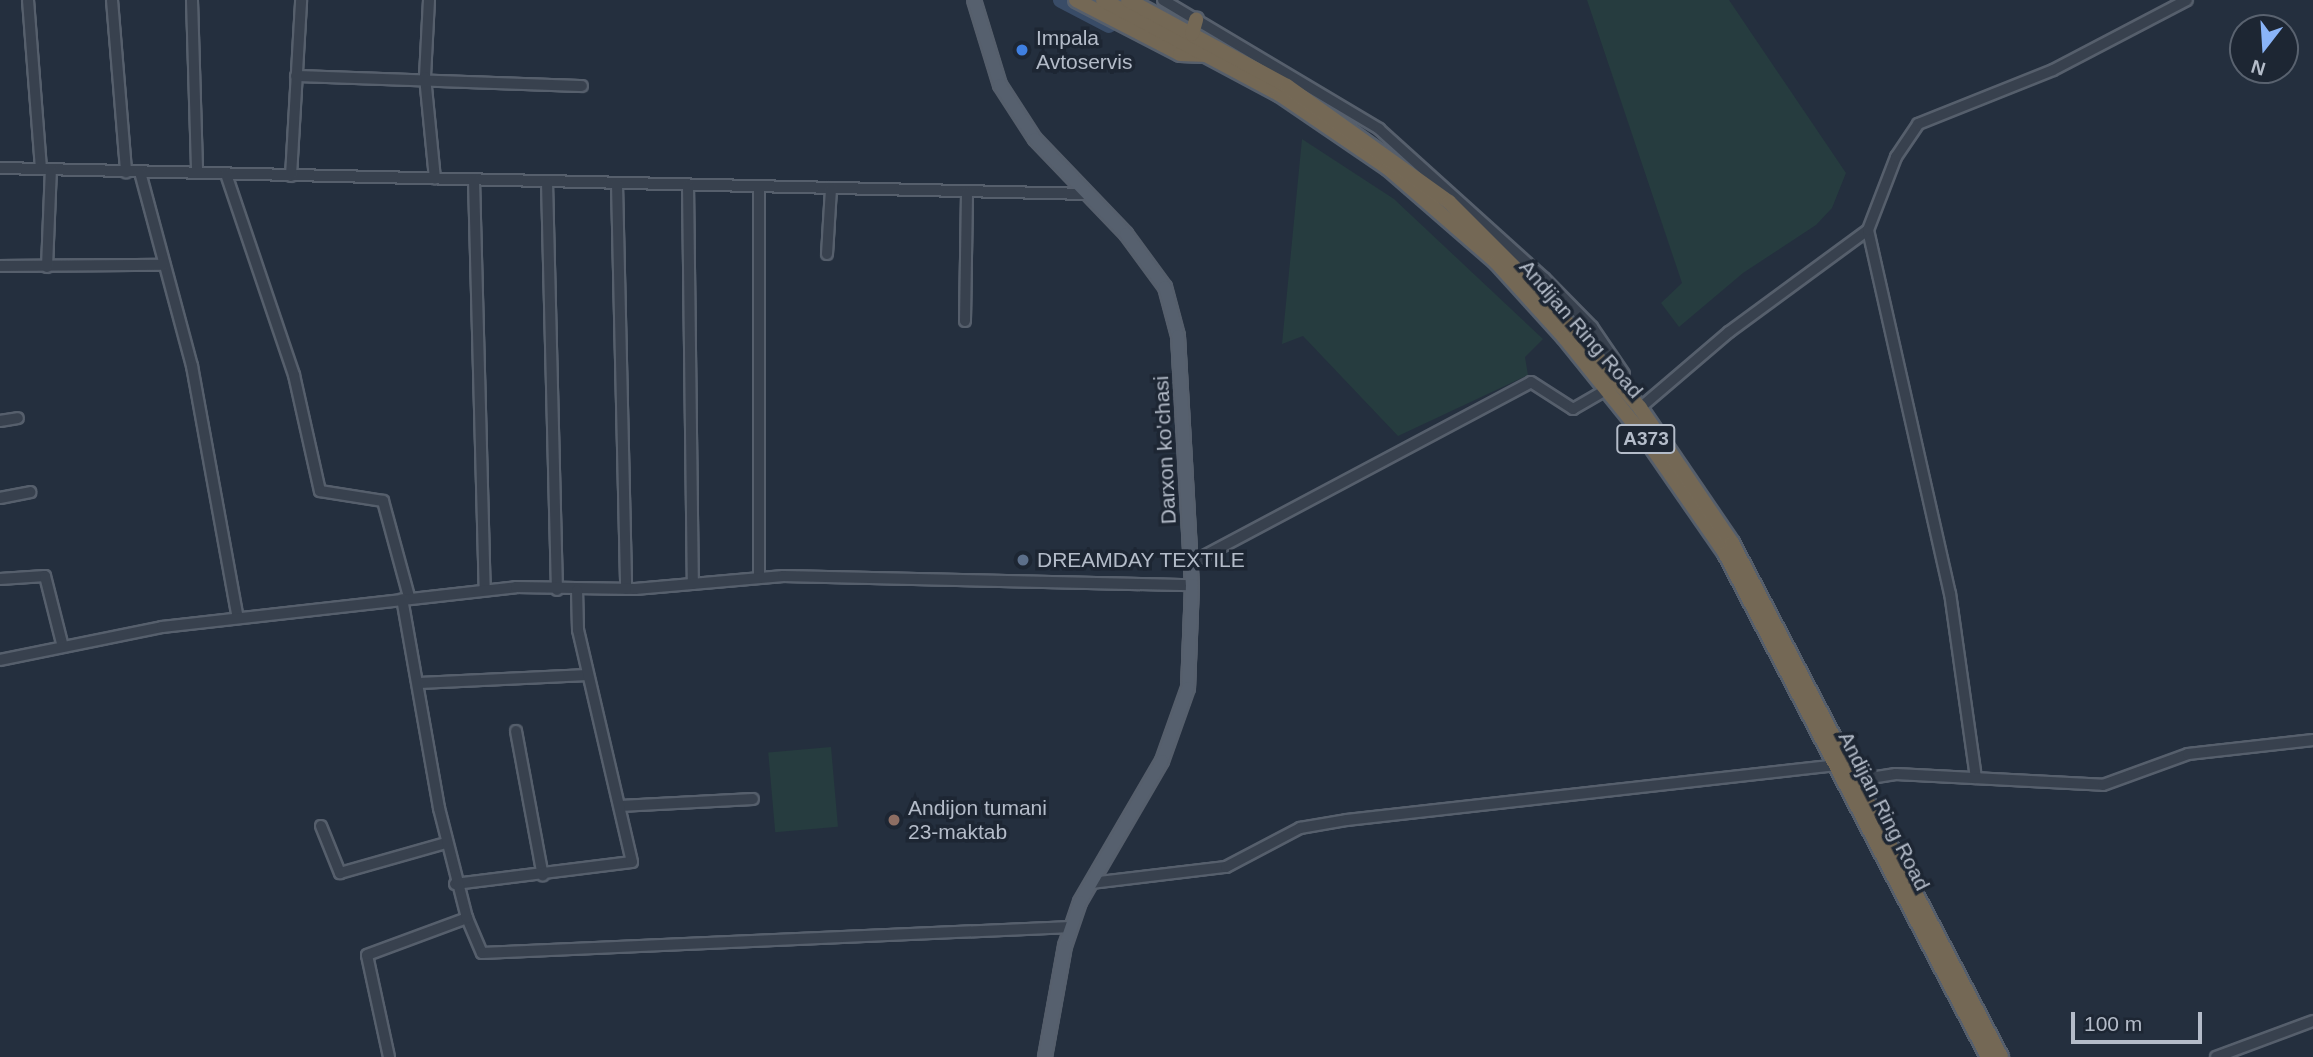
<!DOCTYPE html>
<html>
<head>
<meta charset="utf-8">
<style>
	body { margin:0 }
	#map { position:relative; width:2313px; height:1057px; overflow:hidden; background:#242f3e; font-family:Arial,sans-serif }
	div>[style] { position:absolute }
	.green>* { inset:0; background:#263c3f; transform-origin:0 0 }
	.river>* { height:16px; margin:-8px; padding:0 8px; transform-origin:8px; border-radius:8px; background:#394c67 }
	.roads { filter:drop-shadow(2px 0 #565f6c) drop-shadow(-2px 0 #565f6c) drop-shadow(0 2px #565f6c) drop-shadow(0 -2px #565f6c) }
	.minor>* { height:10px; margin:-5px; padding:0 5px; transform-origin:5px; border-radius:5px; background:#38414e }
	.major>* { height:12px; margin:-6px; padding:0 6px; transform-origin:6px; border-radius:6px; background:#56606e }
	.highway>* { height:14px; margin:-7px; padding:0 7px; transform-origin:7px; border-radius:7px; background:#746855 }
	.dots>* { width:19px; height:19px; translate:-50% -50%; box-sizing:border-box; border:4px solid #1d2633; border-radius:50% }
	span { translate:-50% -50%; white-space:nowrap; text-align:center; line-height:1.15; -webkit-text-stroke:7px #1d2633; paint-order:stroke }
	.shield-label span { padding:2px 5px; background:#1d2633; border:2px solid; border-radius:5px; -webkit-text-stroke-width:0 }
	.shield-label { font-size:19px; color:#b4bcc9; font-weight:700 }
	.poi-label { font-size:21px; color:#b4bcc9 }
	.left { translate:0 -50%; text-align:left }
	.street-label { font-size:21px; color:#b4bcc9 }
	.north { position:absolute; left:2229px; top:14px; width:70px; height:70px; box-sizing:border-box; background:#1d2633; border:2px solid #59626f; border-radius:50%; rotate:197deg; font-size:19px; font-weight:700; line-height:28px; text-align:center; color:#b4bcc9 }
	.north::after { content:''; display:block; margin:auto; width:24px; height:32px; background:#8ab4f8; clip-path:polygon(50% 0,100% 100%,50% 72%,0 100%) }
	.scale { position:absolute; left:2071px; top:1012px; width:131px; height:32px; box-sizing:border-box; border:4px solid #b4bcc9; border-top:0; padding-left:9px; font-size:21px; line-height:24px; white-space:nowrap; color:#b4bcc9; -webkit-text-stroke:5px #1d2633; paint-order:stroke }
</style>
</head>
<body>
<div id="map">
	<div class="green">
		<i style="clip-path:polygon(1587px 0,1729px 0,1846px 173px,1832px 208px,1816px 225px,1743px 273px,1679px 327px,1661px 303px,1682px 283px)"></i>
		<i style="clip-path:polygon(1302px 139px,1394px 199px,1543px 339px,1525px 357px,1528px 375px,1398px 436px,1303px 336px,1282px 344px)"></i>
		<i style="left:831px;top:747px;width:80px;height:63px;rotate:85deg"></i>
	</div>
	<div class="river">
		<i style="left:1061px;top:0;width:54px;rotate:27.5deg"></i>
	</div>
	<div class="roads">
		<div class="minor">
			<i style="left:28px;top:0;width:169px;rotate:85.6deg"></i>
			<i style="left:112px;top:0;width:173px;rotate:85.3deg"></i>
			<i style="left:192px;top:0;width:173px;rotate:88.3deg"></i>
			<i style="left:429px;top:0;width:77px;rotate:93deg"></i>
			<i style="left:425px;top:77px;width:102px;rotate:84.4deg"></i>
			<i style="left:1163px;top:0;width:252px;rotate:30.8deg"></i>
			<i style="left:1379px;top:129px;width:222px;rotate:42.1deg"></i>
			<i style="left:1544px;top:278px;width:69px;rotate:45.6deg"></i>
			<i style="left:1592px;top:327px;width:57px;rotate:55.8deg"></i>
			<i style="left:296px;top:76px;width:286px;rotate:2deg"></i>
			<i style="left:0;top:168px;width:1085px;rotate:1.37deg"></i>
			<i style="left:140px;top:172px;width:201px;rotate:75deg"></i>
			<i style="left:192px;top:366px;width:256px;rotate:79.7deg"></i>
			<i style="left:226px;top:174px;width:212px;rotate:71.3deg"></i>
			<i style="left:294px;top:375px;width:119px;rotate:77.4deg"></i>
			<i style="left:320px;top:491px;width:64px;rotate:9deg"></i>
			<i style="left:383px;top:501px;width:99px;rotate:74.8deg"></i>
			<i style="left:291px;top:176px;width:176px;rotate:-86.7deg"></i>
			<i style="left:474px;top:180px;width:410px;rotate:88.5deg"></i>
			<i style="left:547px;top:182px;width:408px;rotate:88.6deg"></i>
			<i style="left:617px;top:184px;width:405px;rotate:88.7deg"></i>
			<i style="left:688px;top:185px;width:399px;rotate:89.3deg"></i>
			<i style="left:827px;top:254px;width:66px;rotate:-86.5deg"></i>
			<i style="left:0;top:266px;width:163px;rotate:-0.4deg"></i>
			<i style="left:47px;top:267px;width:98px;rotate:-87.7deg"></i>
			<i style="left:965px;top:321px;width:129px;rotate:-89.1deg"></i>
			<i style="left:1640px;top:408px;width:117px;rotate:-40.5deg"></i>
			<i style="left:1729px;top:332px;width:172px;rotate:-36.3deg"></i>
			<i style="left:0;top:421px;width:18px;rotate:-9deg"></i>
			<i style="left:0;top:498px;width:31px;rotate:-11deg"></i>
			<i style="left:1191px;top:563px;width:385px;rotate:-28deg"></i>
			<i style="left:1531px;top:382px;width:50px;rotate:32.7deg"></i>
			<i style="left:1573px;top:409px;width:38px;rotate:-30deg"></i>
			<i style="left:759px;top:578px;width:391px;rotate:-90deg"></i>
			<i style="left:0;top:579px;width:45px;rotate:-3.8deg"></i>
			<i style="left:45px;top:576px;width:73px;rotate:75.8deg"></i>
			<i style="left:0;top:660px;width:165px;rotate:-11.5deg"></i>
			<i style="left:162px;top:627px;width:356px;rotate:-6.4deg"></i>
			<i style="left:516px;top:587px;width:119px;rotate:1deg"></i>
			<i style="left:635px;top:589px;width:149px;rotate:-5deg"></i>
			<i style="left:783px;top:576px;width:409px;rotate:1.3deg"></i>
			<i style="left:419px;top:683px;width:169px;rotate:-2.7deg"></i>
			<i style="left:516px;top:731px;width:147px;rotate:79.5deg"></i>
			<i style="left:1976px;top:778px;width:186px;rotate:-98deg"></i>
			<i style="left:1950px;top:594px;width:373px;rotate:-102.7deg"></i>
			<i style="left:1868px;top:230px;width:78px;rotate:-69deg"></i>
			<i style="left:1896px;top:157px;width:40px;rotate:-56deg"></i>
			<i style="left:1918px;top:124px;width:145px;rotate:-21.8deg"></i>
			<i style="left:2053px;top:70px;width:151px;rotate:-27.6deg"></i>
			<i style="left:1858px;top:780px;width:38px;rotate:-9deg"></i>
			<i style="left:1896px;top:774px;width:207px;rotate:3deg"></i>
			<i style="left:2103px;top:785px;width:90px;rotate:-20deg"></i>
			<i style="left:2188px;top:754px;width:126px;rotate:-6.4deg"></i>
			<i style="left:620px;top:806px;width:133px;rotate:-3deg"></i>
			<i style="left:321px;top:826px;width:51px;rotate:68deg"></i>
			<i style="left:340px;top:873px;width:110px;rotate:-15.8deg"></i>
			<i style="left:1091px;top:883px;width:136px;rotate:-6.8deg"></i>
			<i style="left:1226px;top:867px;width:84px;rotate:-27.8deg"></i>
			<i style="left:1300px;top:828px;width:48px;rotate:-9.7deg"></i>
			<i style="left:1347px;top:820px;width:492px;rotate:-6.4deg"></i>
			<i style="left:455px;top:884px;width:178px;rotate:-7.1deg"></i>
			<i style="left:632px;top:862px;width:238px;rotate:-103.1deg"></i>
			<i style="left:578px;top:630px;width:40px;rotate:-91.4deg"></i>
			<i style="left:467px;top:918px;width:38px;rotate:67deg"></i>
			<i style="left:482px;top:953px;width:590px;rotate:-2.53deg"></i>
			<i style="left:389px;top:1057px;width:104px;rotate:-102.2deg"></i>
			<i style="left:367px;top:955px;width:107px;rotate:-20.3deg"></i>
			<i style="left:467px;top:918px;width:114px;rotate:-104.3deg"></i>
			<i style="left:439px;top:808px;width:212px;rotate:-100deg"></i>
			<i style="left:2216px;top:1057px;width:103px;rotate:-20.4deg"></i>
		</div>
		<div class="major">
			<i style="left:974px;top:0;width:89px;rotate:73deg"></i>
			<i style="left:1000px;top:85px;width:64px;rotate:57.1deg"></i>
			<i style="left:1035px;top:139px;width:132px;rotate:46.2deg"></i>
			<i style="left:1126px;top:234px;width:66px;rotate:53.7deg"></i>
			<i style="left:1165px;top:287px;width:51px;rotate:75.1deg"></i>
			<i style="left:1178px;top:336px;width:249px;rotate:86.8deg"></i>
			<i style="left:1192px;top:585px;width:103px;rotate:92.2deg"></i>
			<i style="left:1188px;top:688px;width:77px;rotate:109.6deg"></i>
			<i style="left:1162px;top:761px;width:163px;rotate:120.2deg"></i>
			<i style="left:1080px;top:902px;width:46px;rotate:108.8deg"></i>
			<i style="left:1065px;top:946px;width:113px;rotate:100.2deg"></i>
		</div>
		<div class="highway">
			<i style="left:1076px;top:0;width:117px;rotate:27.4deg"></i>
			<i style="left:1180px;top:54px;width:28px;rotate:2deg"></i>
			<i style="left:1103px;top:0;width:200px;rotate:28.1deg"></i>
			<i style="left:1279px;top:94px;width:132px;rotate:34.2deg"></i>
			<i style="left:1388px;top:168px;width:143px;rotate:41deg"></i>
			<i style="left:1496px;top:262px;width:101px;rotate:47.8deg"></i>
			<i style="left:1564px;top:337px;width:127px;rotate:51.1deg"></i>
			<i style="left:1644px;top:436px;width:142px;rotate:55.3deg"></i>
			<i style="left:1725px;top:553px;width:568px;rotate:62.44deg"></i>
			<i style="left:1128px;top:0;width:181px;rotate:28.4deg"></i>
			<i style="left:1287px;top:86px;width:199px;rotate:35.6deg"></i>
			<i style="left:1449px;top:202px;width:150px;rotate:45deg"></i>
			<i style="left:1555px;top:308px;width:131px;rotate:49.6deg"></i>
			<i style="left:1640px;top:408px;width:163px;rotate:55.7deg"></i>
			<i style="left:1732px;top:543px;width:580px;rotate:62.37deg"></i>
			<i style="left:1192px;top:34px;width:15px;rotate:-74deg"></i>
		</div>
	</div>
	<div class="dots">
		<i style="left:1022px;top:50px;background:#3f7fe0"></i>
		<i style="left:1023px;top:560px;background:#5c6f8a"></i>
		<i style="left:894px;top:820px;background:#8d6e63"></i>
	</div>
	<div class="shield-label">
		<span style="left:1646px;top:439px">A373</span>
	</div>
	<div class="poi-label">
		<span class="left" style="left:1036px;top:50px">Impala<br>Avtoservis</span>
		<span class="left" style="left:1037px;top:560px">DREAMDAY TEXTILE</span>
		<span class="left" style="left:908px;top:820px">Andijon tumani<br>23-maktab</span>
	</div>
	<div class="street-label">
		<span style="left:1581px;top:329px;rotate:49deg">Andijan Ring Road</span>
		<span style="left:1165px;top:450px;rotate:-93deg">Darxon ko'chasi</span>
		<span style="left:1884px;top:811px;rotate:63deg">Andijan Ring Road</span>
	</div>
	<div class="north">N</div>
	<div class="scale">100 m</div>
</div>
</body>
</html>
